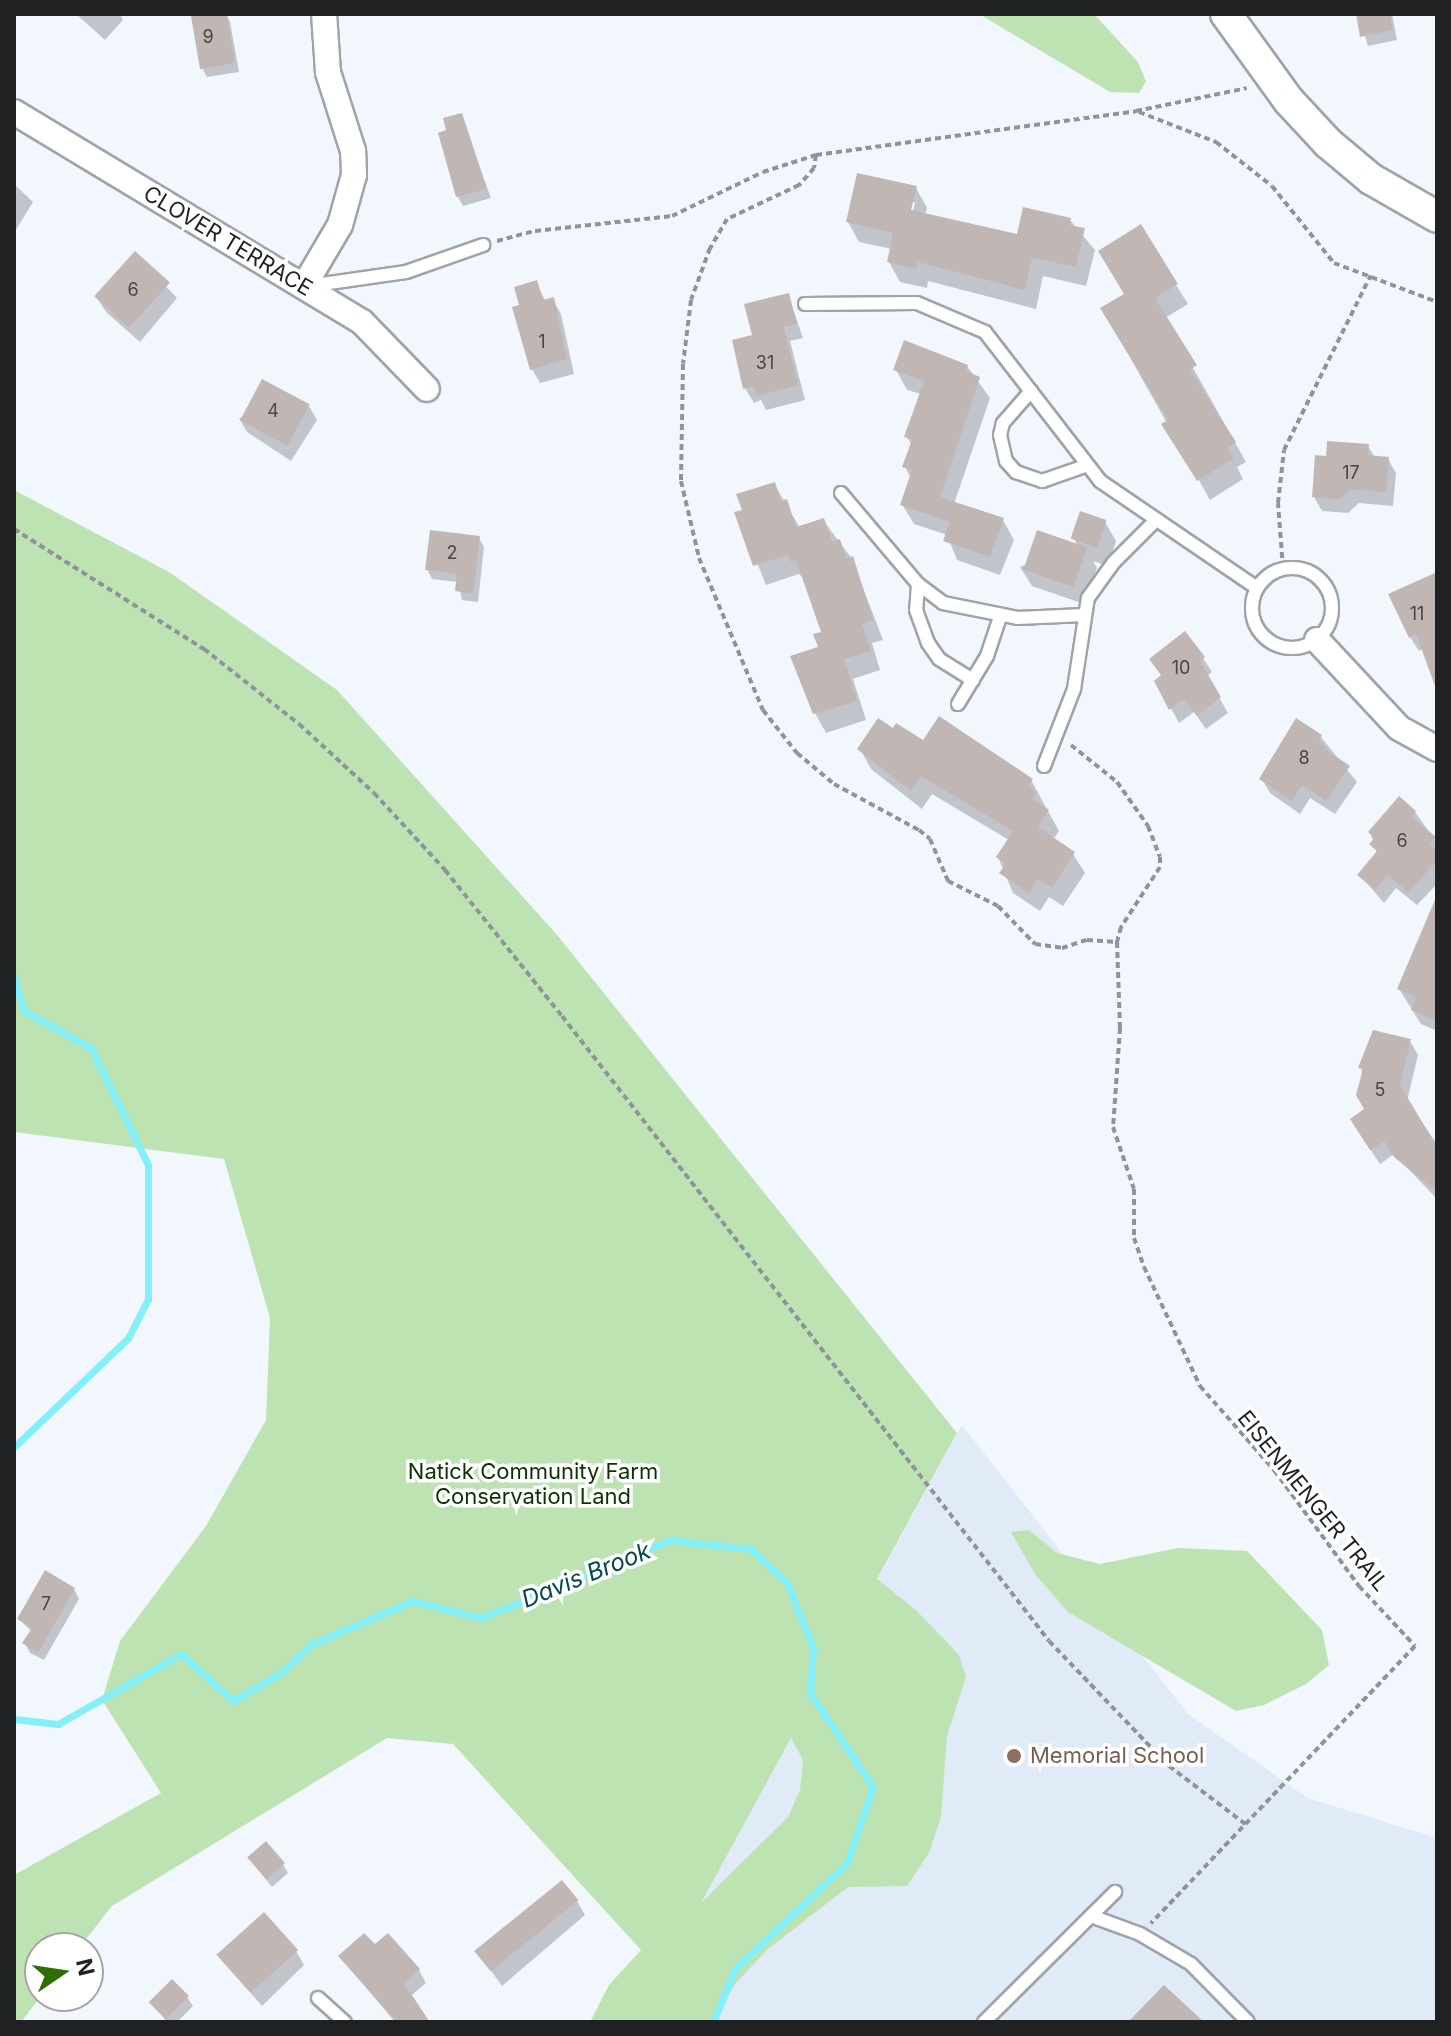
<!DOCTYPE html>
<html>
<head>
<meta charset="utf-8">
<style>
	body { margin:0 }
	#map { position:relative; width:1451px; height:2036px; overflow:hidden; background:#f2f7fe; font-family:Inter,sans-serif }
	div>[style] { position:absolute }
	.built>* { inset:0; background:#e1ebf8 }
	.green>* { inset:0; background:#bde3b2 }
	.shadow>* { inset:0; background:#0003 }
	.stream>* { height:7px; margin:-3.5px; padding:0 3.5px; transform-origin:3.5px; border-radius:3.5px; background:#83eff8 }
	.building>* { inset:0; background:#c0b7b5; transform-origin:0 0 }
	.path>* { height:4px; margin-top:-2px; transform-origin:0; background:repeating-linear-gradient(90deg,#909499 0 6px,transparent 0 10px) }
	.roads { filter:drop-shadow(2px 0 #9fa4aa) drop-shadow(-2px 0 #9fa4aa) drop-shadow(0 2px #9fa4aa) drop-shadow(0 -2px #9fa4aa) }
	.service>* { height:12px; margin:-6px; padding:0 6px; transform-origin:6px; border-radius:6px; background:#fff }
	.service>.ring { margin:-6px; padding:0; box-sizing:content-box; background:none; border:12px solid #fff; border-radius:50% }
	.minor>* { height:24px; margin:-12px; padding:0 12px; transform-origin:12px; border-radius:12px; background:#fff }
	.tertiary>* { height:30px; margin:-15px; padding:0 15px; transform-origin:15px; border-radius:15px; background:#fff }
	.dots>* { width:22px; height:22px; translate:-50% -50%; box-sizing:border-box; border:4px solid #fff; border-radius:50% }
	span { translate:-50% -50%; white-space:nowrap; text-align:center; line-height:1.15; -webkit-text-stroke:7px #fff; paint-order:stroke }
	.number-label { font-size:18px; color:#474648 }
	.number-label span { -webkit-text-stroke-width:0 }
	.street-label { font-size:22px; color:#1f2123 }
	.park-label { font-size:22px; color:#0a3300 }
	.education-label { font-size:22px; color:#785e54 }
	.left { translate:0 -50%; text-align:left }
	.water-label { font-size:24px; color:#03494e; font-style:italic }
	.frame { position:absolute; inset:0; border:16px solid #1f2123; pointer-events:none }
	.north { position:absolute; left:24px; top:1932px; width:80px; height:80px; box-sizing:border-box; background:#fff; border:2px solid #a5a6a7; border-radius:50%; rotate:77deg; font-size:22px; font-weight:700; line-height:32px; text-align:center; color:#1f2123 }
	.north::after { content:''; display:block; margin:auto; width:28px; height:36px; background:#2e6e03; clip-path:polygon(50% 0,100% 100%,50% 72%,0 100%) }
</style>
</head>
<body>
<div id="map">
	<div class="built">
		<i style="clip-path:polygon(962px 1425px,1188px 1714px,1308px 1798px,1437px 1838px,1437px 2022px,717px 2022px,662px 1974px)"></i>
	</div>
	<div class="green">
		<i style="clip-path:polygon(979px 14px,1094px 14px,1138px 62px,1146px 81px,1139px 93px,1110px 92px)"></i>
		<i style="clip-path:polygon(evenodd,14px 490px,169px 572px,337px 690px,558px 936px,957px 1433px,877px 1579px,916px 1610px,959px 1655px,966px 1677px,947px 1736px,941px 1817px,929px 1853px,907px 1886px,848px 1887px,768px 1949px,735px 1984px,713px 2022px,590px 2022px,609px 1985px,641px 1950px,453px 1744px,387px 1738px,112px 1906px,79px 1948px,40px 1948px,41px 1996px,21px 2022px,14px 2022px,14px 1875px,161px 1793px,102px 1700px,120px 1641px,206px 1526px,266px 1420px,270px 1318px,224px 1159px,14px 1132px,14px 490px,791px 1738px,803px 1760px,800px 1790px,788px 1817px,701px 1903px,791px 1738px)"></i>
		<i style="clip-path:polygon(1029px 1530px,1057px 1553px,1100px 1564px,1178px 1548px,1247px 1551px,1322px 1630px,1329px 1665px,1306px 1684px,1264px 1705px,1236px 1711px,1068px 1612px,1035px 1574px,1011px 1532px)"></i>
	</div>
	<div class="shadow">
		<i style="clip-path:polygon(76px 14px,120px 14px,123px 20px,105px 40px)"></i>
		<i style="clip-path:polygon(217px 14px,226px 14px,230px 22px,239px 72px,207px 77px,202px 68px)"></i>
		<i style="clip-path:polygon(1358px 14px,1392px 14px,1397px 40px,1368px 46px)"></i>
		<i style="clip-path:polygon(461px 116px,491px 198px,463px 206px,458px 197px)"></i>
		<i style="clip-path:polygon(14px 184px,33px 202px,14px 233px)"></i>
		<i style="clip-path:polygon(evenodd,916px 188px,927px 208px,925px 215px,1019px 236px,1070px 220px,1095px 250px,1086px 286px,1043px 276px,1036px 309px,928px 281px,927px 288px,900px 282px,889px 262px,892px 249px,859px 242px,848px 222px,916px 188px,911px 202px,915px 202px,911px 220px,907px 219px,911px 202px)"></i>
		<i style="clip-path:polygon(135px 254px,177px 298px,140px 342px,106px 312px,97px 298px)"></i>
		<i style="clip-path:polygon(536px 282px,546px 302px,553px 300px,561px 314px,574px 374px,540px 383px,532px 369px,521px 306px)"></i>
		<i style="clip-path:polygon(1176px 285px,1188px 304px,1165px 318px,1246px 462px,1237px 467px,1243px 479px,1210px 500px,1103px 309px)"></i>
		<i style="clip-path:polygon(788px 295px,803px 338px,790px 341px,805px 400px,766px 410px,761px 400px,754px 403px,745px 388px,755px 336px)"></i>
		<i style="clip-path:polygon(967px 366px,990px 398px,954px 504px,1003px 520px,1014px 540px,1000px 575px,957px 560px,947px 535px,914px 524px,902px 504px,911px 479px,905px 467px,912px 446px,907px 437px,921px 394px,907px 390px,896px 370px)"></i>
		<i style="clip-path:polygon(309px 406px,317px 420px,291px 461px,247px 432px,239px 418px)"></i>
		<i style="clip-path:polygon(1368px 446px,1375px 458px,1388px 459px,1396px 473px,1393px 506px,1359px 503px,1348px 513px,1322px 511px,1314px 497px,1328px 458px)"></i>
		<i style="clip-path:polygon(774px 484px,800px 528px,823px 520px,852px 559px,883px 640px,872px 643px,880px 670px,853px 679px,866px 720px,826px 733px,815px 713px,823px 634px,805px 580px,799px 574px,766px 585px,737px 514px)"></i>
		<i style="clip-path:polygon(1105px 522px,1116px 541px,1108px 566px,1093px 561px,1097px 568px,1084px 604px,1032px 586px,1020px 567px,1078px 546px,1074px 539px)"></i>
		<i style="clip-path:polygon(479px 538px,484px 547px,478px 602px,462px 600px,458px 582px,432px 579px,427px 569px)"></i>
		<i style="clip-path:polygon(1437px 581px,1437px 682px,1423px 649px,1419px 651px,1410px 637px)"></i>
		<i style="clip-path:polygon(1203px 658px,1212px 672px,1207px 676px,1228px 713px,1206px 729px,1194px 712px,1179px 723px,1156px 681px)"></i>
		<i style="clip-path:polygon(893px 731px,1031px 780px,1059px 831px,1053px 840px,1073px 854px,1085px 873px,1063px 906px,1049px 897px,1040px 911px,1013px 893px,998px 857px,1009px 840px,932px 794px,922px 809px,871px 769px,860px 749px)"></i>
		<i style="clip-path:polygon(1321px 737px,1357px 782px,1335px 814px,1310px 798px,1300px 814px,1270px 793px,1262px 779px)"></i>
		<i style="clip-path:polygon(1415px 812px,1437px 843px,1437px 884px,1417px 905px,1396px 888px,1384px 903px,1360px 875px,1377px 854px,1370px 832px)"></i>
		<i style="clip-path:polygon(1437px 933px,1437px 1031px,1421px 1024px,1399px 989px)"></i>
		<i style="clip-path:polygon(1410px 1041px,1418px 1055px,1407px 1101px,1437px 1144px,1437px 1199px,1394px 1154px,1380px 1164px,1360px 1134px,1367px 1110px,1361px 1067px)"></i>
		<i style="clip-path:polygon(74px 1589px,79px 1599px,44px 1660px,30px 1653px,25px 1643px,32px 1632px,19px 1619px)"></i>
		<i style="clip-path:polygon(249px 1858px,283px 1864px,288px 1873px,272px 1887px)"></i>
		<i style="clip-path:polygon(577px 1901px,585px 1915px,502px 1986px,479px 1954px)"></i>
		<i style="clip-path:polygon(375px 1947px,419px 1970px,426px 1983px,412px 1995px,429px 2022px,395px 2022px,340px 1957px)"></i>
		<i style="clip-path:polygon(296px 1951px,304px 1965px,262px 2006px,220px 1958px)"></i>
		<i style="clip-path:polygon(187px 1997px,193px 2006px,177px 2022px,167px 2022px,152px 2003px)"></i>
	</div>
	<div class="stream">
		<i style="left:14px;top:977px;width:35px;rotate:74deg"></i>
		<i style="left:24px;top:1011px;width:77px;rotate:28.9deg"></i>
		<i style="left:91px;top:1048px;width:130px;rotate:64deg"></i>
		<i style="left:148px;top:1165px;width:134px;rotate:90deg"></i>
		<i style="left:148px;top:1299px;width:44px;rotate:117.1deg"></i>
		<i style="left:128px;top:1338px;width:158px;rotate:136.3deg"></i>
		<i style="left:14px;top:1719px;width:44px;rotate:6.5deg"></i>
		<i style="left:58px;top:1724px;width:142px;rotate:-29.6deg"></i>
		<i style="left:181px;top:1654px;width:70px;rotate:42.1deg"></i>
		<i style="left:233px;top:1701px;width:57px;rotate:-30.6deg"></i>
		<i style="left:282px;top:1672px;width:41px;rotate:-43deg"></i>
		<i style="left:312px;top:1644px;width:110px;rotate:-23.1deg"></i>
		<i style="left:413px;top:1601px;width:70px;rotate:14deg"></i>
		<i style="left:481px;top:1618px;width:204px;rotate:-22.4deg"></i>
		<i style="left:670px;top:1540px;width:81px;rotate:6.3deg"></i>
		<i style="left:751px;top:1549px;width:50px;rotate:43.4deg"></i>
		<i style="left:787px;top:1583px;width:69px;rotate:67.9deg"></i>
		<i style="left:813px;top:1647px;width:46px;rotate:93.7deg"></i>
		<i style="left:810px;top:1693px;width:113px;rotate:56.2deg"></i>
		<i style="left:873px;top:1787px;width:80px;rotate:108.9deg"></i>
		<i style="left:847px;top:1863px;width:154px;rotate:136.6deg"></i>
		<i style="left:735px;top:1969px;width:57px;rotate:112.5deg"></i>
	</div>
	<div class="building">
		<i style="clip-path:polygon(204px 14px,227px 14px,235px 63px,200px 69px,191px 16px)"></i>
		<i style="clip-path:polygon(1356px 14px,1390px 14px,1393px 30px,1360px 37px)"></i>
		<i style="clip-path:polygon(462px 113px,487px 189px,456px 197px,438px 133px,446px 130px,443px 118px)"></i>
		<i style="clip-path:polygon(857px 173px,917px 186px,911px 210px,1017px 234px,1023px 207px,1071px 218px,1069px 225px,1085px 228px,1076px 267px,1032px 258px,1025px 290px,918px 262px,916px 269px,887px 262px,893px 233px,846px 222px)"></i>
		<i style="clip-path:polygon(1141px 224px,1178px 284px,1155px 298px,1197px 365px,1190px 370px,1236px 442px,1227px 448px,1234px 458px,1197px 481px,1161px 424px,1168px 420px,1100px 308px,1124px 294px,1098px 251px)"></i>
		<i style="left:135px;top:251px;width:47px;height:61px;rotate:42deg"></i>
		<i style="clip-path:polygon(537px 280px,543px 300px,554px 297px,567px 359px,530px 370px,512px 307px,519px 305px,514px 287px)"></i>
		<i style="clip-path:polygon(789px 293px,797px 324px,784px 327px,798px 385px,756px 396px,754px 386px,743px 389px,732px 340px,752px 335px,744px 304px)"></i>
		<i style="clip-path:polygon(904px 340px,968px 365px,966px 371px,980px 377px,940px 497px,1004px 518px,990px 557px,943px 541px,950px 522px,900px 505px,912px 470px,902px 467px,912px 440px,904px 437px,924px 381px,893px 370px)"></i>
		<i style="left:262px;top:379px;width:54px;height:47px;rotate:28deg"></i>
		<i style="clip-path:polygon(1327px 441px,1369px 444px,1368px 455px,1389px 457px,1386px 492px,1350px 489px,1339px 500px,1312px 497px,1315px 455px,1326px 456px)"></i>
		<i style="clip-path:polygon(775px 482px,781px 501px,787px 499px,796px 527px,824px 518px,832px 542px,840px 539px,846px 559px,853px 556px,873px 620px,862px 624px,871px 651px,844px 659px,857px 701px,813px 714px,790px 656px,818px 647px,813px 634px,821px 632px,796px 560px,790px 562px,788px 555px,753px 566px,734px 512px,742px 510px,736px 494px)"></i>
		<i style="left:1080px;top:511px;width:28px;height:29px;rotate:19deg"></i>
		<i style="clip-path:polygon(430px 530px,480px 536px,473px 594px,455px 591px,457px 574px,425px 570px)"></i>
		<i style="left:1037px;top:530px;width:53px;height:42px;rotate:19deg"></i>
		<i style="clip-path:polygon(1437px 572px,1437px 685px,1435px 686px,1416px 634px,1409px 638px,1388px 594px)"></i>
		<i style="clip-path:polygon(1185px 631px,1205px 657px,1200px 661px,1221px 697px,1197px 716px,1184px 699px,1169px 710px,1154px 681px,1161px 675px,1149px 659px)"></i>
		<i style="clip-path:polygon(939px 716px,1033px 779px,1028px 786px,1037px 792px,1032px 799px,1049px 810px,1038px 827px,1075px 852px,1052px 888px,1038px 879px,1029px 893px,999px 873px,1006px 864px,996px 857px,1013px 831px,921px 776px,911px 791px,857px 749px,878px 718px,893px 728px,896px 723px,923px 740px)"></i>
		<i style="clip-path:polygon(1296px 718px,1322px 735px,1319px 740px,1328px 751px,1350px 766px,1326px 801px,1302px 785px,1292px 801px,1259px 779px)"></i>
		<i style="clip-path:polygon(1399px 796px,1416px 811px,1412px 817px,1436px 837px,1430px 844px,1437px 851px,1437px 861px,1408px 892px,1387px 875px,1375px 890px,1357px 875px,1377px 851px,1369px 844px,1375px 838px,1368px 832px)"></i>
		<i style="clip-path:polygon(1437px 895px,1437px 1021px,1411px 1010px,1416px 997px,1397px 989px)"></i>
		<i style="clip-path:polygon(1373px 1030px,1411px 1039px,1400px 1085px,1437px 1147px,1437px 1192px,1394px 1157px,1384px 1141px,1370px 1150px,1350px 1119px,1364px 1109px,1356px 1095px,1363px 1069px,1358px 1068px)"></i>
		<i style="clip-path:polygon(45px 1570px,75px 1588px,38px 1653px,22px 1643px,32px 1628px,17px 1619px)"></i>
		<i style="left:266px;top:1841px;width:29px;height:25px;rotate:49deg"></i>
		<i style="left:562px;top:1880px;width:26px;height:113px;rotate:51deg"></i>
		<i style="left:264px;top:1912px;width:51px;height:64px;rotate:48deg"></i>
		<i style="clip-path:polygon(364px 1933px,375px 1944px,388px 1933px,420px 1969px,404px 1984px,430px 2022px,397px 2022px,338px 1956px)"></i>
		<i style="left:172px;top:1979px;width:24px;height:33px;rotate:45deg"></i>
		<i style="clip-path:polygon(1164px 1985px,1204px 2022px,1128px 2022px)"></i>
	</div>
	<div class="path">
		<i style="left:1139px;top:112px;width:83px;rotate:21.3deg"></i>
		<i style="left:1216px;top:142px;width:71px;rotate:38.2deg"></i>
		<i style="left:1272px;top:186px;width:99px;rotate:51.2deg"></i>
		<i style="left:1334px;top:263px;width:110px;rotate:20.7deg"></i>
		<i style="left:816px;top:155px;width:13px;rotate:99deg"></i>
		<i style="left:814px;top:168px;width:23px;rotate:131deg"></i>
		<i style="left:799px;top:185px;width:80px;rotate:154.7deg"></i>
		<i style="left:727px;top:219px;width:34px;rotate:120deg"></i>
		<i style="left:710px;top:248px;width:55px;rotate:110.1deg"></i>
		<i style="left:691px;top:300px;width:64px;rotate:97.1deg"></i>
		<i style="left:683px;top:364px;width:117px;rotate:91deg"></i>
		<i style="left:681px;top:481px;width:79px;rotate:76.8deg"></i>
		<i style="left:699px;top:558px;width:165px;rotate:67.2deg"></i>
		<i style="left:763px;top:710px;width:55px;rotate:51.7deg"></i>
		<i style="left:797px;top:753px;width:48px;rotate:40deg"></i>
		<i style="left:834px;top:784px;width:97px;rotate:28.4deg"></i>
		<i style="left:919px;top:830px;width:14px;rotate:39deg"></i>
		<i style="left:930px;top:839px;width:46px;rotate:66.8deg"></i>
		<i style="left:948px;top:881px;width:56px;rotate:26.6deg"></i>
		<i style="left:998px;top:906px;width:53px;rotate:45.8deg"></i>
		<i style="left:1035px;top:944px;width:27px;rotate:8deg"></i>
		<i style="left:1062px;top:948px;width:26px;rotate:-18deg"></i>
		<i style="left:1087px;top:940px;width:30px;rotate:4deg"></i>
		<i style="left:497px;top:241px;width:39px;rotate:-15deg"></i>
		<i style="left:535px;top:231px;width:138px;rotate:-6.2deg"></i>
		<i style="left:672px;top:216px;width:101px;rotate:-25.8deg"></i>
		<i style="left:763px;top:172px;width:56px;rotate:-17.8deg"></i>
		<i style="left:816px;top:155px;width:323px;rotate:-7.8deg"></i>
		<i style="left:1136px;top:111px;width:113px;rotate:-11.7deg"></i>
		<i style="left:14px;top:529px;width:225px;rotate:32.3deg"></i>
		<i style="left:204px;top:649px;width:121px;rotate:38.3deg"></i>
		<i style="left:299px;top:724px;width:102px;rotate:42.6deg"></i>
		<i style="left:374px;top:793px;width:105px;rotate:47.3deg"></i>
		<i style="left:445px;top:870px;width:187px;rotate:51.3deg"></i>
		<i style="left:562px;top:1016px;width:792px;rotate:52.07deg"></i>
		<i style="left:1049px;top:1641px;width:173px;rotate:46.2deg"></i>
		<i style="left:1169px;top:1766px;width:96px;rotate:37.3deg"></i>
		<i style="left:1283px;top:568px;width:65px;rotate:-94.4deg"></i>
		<i style="left:1278px;top:503px;width:53px;rotate:-83.5deg"></i>
		<i style="left:1284px;top:450px;width:195px;rotate:-63.6deg"></i>
		<i style="left:1071px;top:745px;width:59px;rotate:38.8deg"></i>
		<i style="left:1117px;top:782px;width:54px;rotate:54.8deg"></i>
		<i style="left:1148px;top:826px;width:33px;rotate:69deg"></i>
		<i style="left:1160px;top:857px;width:10px;rotate:90deg"></i>
		<i style="left:1160px;top:867px;width:72px;rotate:123deg"></i>
		<i style="left:1121px;top:927px;width:16px;rotate:105deg"></i>
		<i style="left:1117px;top:942px;width:86px;rotate:88deg"></i>
		<i style="left:1120px;top:1028px;width:99px;rotate:94deg"></i>
		<i style="left:1113px;top:1127px;width:65px;rotate:71.3deg"></i>
		<i style="left:1134px;top:1189px;width:49px;rotate:90deg"></i>
		<i style="left:1134px;top:1238px;width:31px;rotate:71deg"></i>
		<i style="left:1144px;top:1267px;width:132px;rotate:64.8deg"></i>
		<i style="left:1200px;top:1386px;width:112px;rotate:48.6deg"></i>
		<i style="left:1274px;top:1470px;width:144px;rotate:53.8deg"></i>
		<i style="left:1359px;top:1586px;width:82px;rotate:47deg"></i>
		<i style="left:1415px;top:1646px;width:383px;rotate:133.6deg"></i>
	</div>
	<div class="roads">
		<div class="service">
			<i style="left:308px;top:286px;width:99px;rotate:-8.1deg"></i>
			<i style="left:406px;top:272px;width:82px;rotate:-19.3deg"></i>
			<i style="left:805px;top:304px;width:112px;rotate:-0.5deg"></i>
			<i style="left:917px;top:303px;width:74px;rotate:23.1deg"></i>
			<i style="left:985px;top:332px;width:188px;rotate:52.3deg"></i>
			<i style="left:1100px;top:481px;width:190px;rotate:34.3deg"></i>
			<i style="left:1031px;top:391px;width:43px;rotate:131.2deg"></i>
			<i style="left:1003px;top:423px;width:12px;rotate:104deg"></i>
			<i style="left:1000px;top:435px;width:27px;rotate:77deg"></i>
			<i style="left:1006px;top:461px;width:15px;rotate:48deg"></i>
			<i style="left:1016px;top:472px;width:28px;rotate:19deg"></i>
			<i style="left:1042px;top:481px;width:46px;rotate:-19.2deg"></i>
			<i style="left:841px;top:493px;width:119px;rotate:49.8deg"></i>
			<i style="left:918px;top:584px;width:31px;rotate:37deg"></i>
			<i style="left:943px;top:603px;width:76px;rotate:11.3deg"></i>
			<i style="left:1018px;top:618px;width:66px;rotate:-2.6deg"></i>
			<i class="ring" style="left:1252px;top:568px;width:68px;height:68px"></i>
			<i style="left:918px;top:584px;width:26px;rotate:94deg"></i>
			<i style="left:916px;top:610px;width:35px;rotate:70deg"></i>
			<i style="left:928px;top:643px;width:19px;rotate:55deg"></i>
			<i style="left:939px;top:659px;width:40px;rotate:32deg"></i>
			<i style="left:958px;top:704px;width:56px;rotate:-58.9deg"></i>
			<i style="left:987px;top:656px;width:41px;rotate:-71.6deg"></i>
			<i style="left:1044px;top:766px;width:83px;rotate:-68.7deg"></i>
			<i style="left:1074px;top:689px;width:92px;rotate:-81.3deg"></i>
			<i style="left:1088px;top:598px;width:44px;rotate:-54.2deg"></i>
			<i style="left:1114px;top:562px;width:58px;rotate:-45deg"></i>
			<i style="left:1091px;top:1916px;width:52px;rotate:20.2deg"></i>
			<i style="left:1140px;top:1934px;width:59px;rotate:30.5deg"></i>
			<i style="left:1191px;top:1964px;width:81px;rotate:45.5deg"></i>
			<i style="left:318px;top:1998px;width:36px;rotate:42deg"></i>
			<i style="left:984px;top:2022px;width:185px;rotate:-44.8deg"></i>
		</div>
		<div class="minor">
			<i style="left:14px;top:112px;width:406px;rotate:31.1deg"></i>
			<i style="left:362px;top:322px;width:93px;rotate:45.9deg"></i>
			<i style="left:304px;top:286px;width:71px;rotate:-59.5deg"></i>
			<i style="left:340px;top:225px;width:52px;rotate:-74.4deg"></i>
			<i style="left:354px;top:175px;width:24px;rotate:-92deg"></i>
			<i style="left:353px;top:151px;width:83px;rotate:-107.6deg"></i>
			<i style="left:328px;top:72px;width:58px;rotate:-93.9deg"></i>
			<i style="left:1317px;top:640px;width:120px;rotate:47deg"></i>
			<i style="left:1399px;top:728px;width:43px;rotate:28.9deg"></i>
		</div>
		<div class="tertiary">
			<i style="left:1226px;top:14px;width:107px;rotate:54.1deg"></i>
			<i style="left:1289px;top:101px;width:57px;rotate:47.1deg"></i>
			<i style="left:1328px;top:143px;width:56px;rotate:39.9deg"></i>
			<i style="left:1371px;top:179px;width:76px;rotate:29.9deg"></i>
		</div>
	</div>
	<div class="dots">
		<i style="left:1014px;top:1756px;background:#8d6e63"></i>
	</div>
	<div class="number-label">
		<span style="left:208px;top:37px">9</span>
		<span style="left:133px;top:290px">6</span>
		<span style="left:542px;top:342px">1</span>
		<span style="left:765px;top:363px">31</span>
		<span style="left:273px;top:411px">4</span>
		<span style="left:1351px;top:473px">17</span>
		<span style="left:452px;top:553px">2</span>
		<span style="left:1417px;top:614px">11</span>
		<span style="left:1181px;top:668px">10</span>
		<span style="left:1304px;top:758px">8</span>
		<span style="left:1402px;top:841px">6</span>
		<span style="left:1380px;top:1090px">5</span>
		<span style="left:46px;top:1604px">7</span>
	</div>
	<div class="street-label">
		<span style="left:228px;top:241px;rotate:31deg">CLOVER TERRACE</span>
		<span style="left:1313px;top:1501px;rotate:51deg">EISENMENGER TRAIL</span>
	</div>
	<div class="park-label">
		<span style="left:533px;top:1484px">Natick Community Farm<br>Conservation Land</span>
	</div>
	<div class="education-label">
		<span class="left" style="left:1030px;top:1756px">Memorial School</span>
	</div>
	<div class="water-label">
		<span style="left:586px;top:1575px;rotate:-22deg">Davis Brook</span>
	</div>
	<div class="frame"></div>
	<div class="north">N</div>
</div>
</body>
</html>
